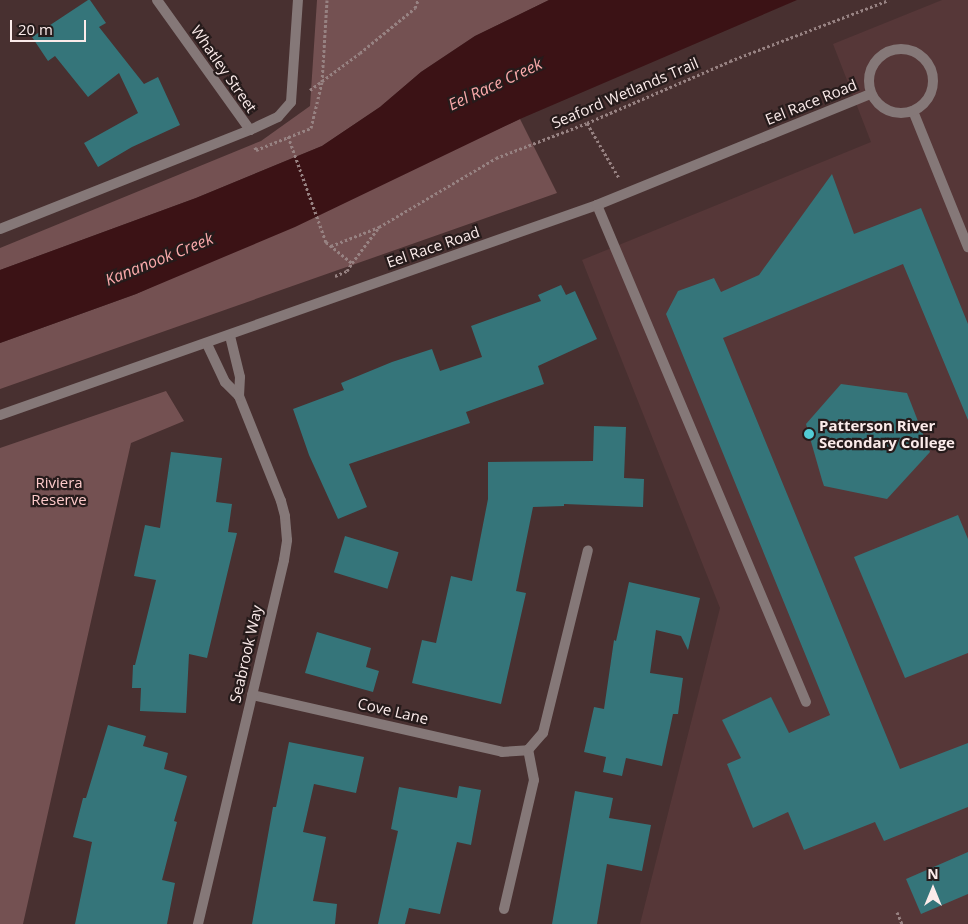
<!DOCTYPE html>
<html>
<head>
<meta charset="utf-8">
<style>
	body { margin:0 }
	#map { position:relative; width:968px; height:924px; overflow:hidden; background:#483030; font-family:"Open Sans",sans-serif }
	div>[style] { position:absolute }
	.built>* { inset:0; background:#563738 }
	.green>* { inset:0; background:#745152 }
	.water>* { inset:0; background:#3b1215 }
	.building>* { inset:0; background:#35757a; transform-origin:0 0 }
	.path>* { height:3px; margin-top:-1.5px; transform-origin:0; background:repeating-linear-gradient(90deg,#978282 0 2.5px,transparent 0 5px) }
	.lane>* { height:10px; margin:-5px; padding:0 5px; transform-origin:5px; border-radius:5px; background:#857878 }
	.street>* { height:10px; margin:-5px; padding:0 5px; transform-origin:5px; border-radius:5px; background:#857878 }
	.street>.ring { margin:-5px; padding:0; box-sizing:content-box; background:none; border:10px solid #857878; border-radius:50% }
	.dots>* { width:14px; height:14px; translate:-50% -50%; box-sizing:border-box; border:2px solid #261b1b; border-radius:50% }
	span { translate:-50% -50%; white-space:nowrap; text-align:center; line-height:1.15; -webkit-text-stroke:4.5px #261b1b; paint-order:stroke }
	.street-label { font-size:15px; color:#fbebea }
	.poi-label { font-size:15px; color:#fbebea; font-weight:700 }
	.left { translate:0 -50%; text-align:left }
	.park-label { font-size:15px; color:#fdcaca }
	.water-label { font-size:16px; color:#faaaab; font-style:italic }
	.north { position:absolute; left:908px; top:864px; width:50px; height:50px; -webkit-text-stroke:4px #261b1b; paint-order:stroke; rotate:0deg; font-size:14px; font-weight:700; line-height:20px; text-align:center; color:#fbebea }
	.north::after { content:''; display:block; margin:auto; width:18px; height:22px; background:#fbebea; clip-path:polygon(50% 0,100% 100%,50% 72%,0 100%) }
	.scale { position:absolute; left:10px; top:20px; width:76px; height:22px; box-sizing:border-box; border:2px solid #fbebea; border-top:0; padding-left:6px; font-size:15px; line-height:18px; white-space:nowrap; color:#fbebea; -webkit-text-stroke:4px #261b1b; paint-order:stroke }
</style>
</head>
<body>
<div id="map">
	<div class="built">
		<i style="clip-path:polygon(942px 0,968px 0,968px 924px,640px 924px,720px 608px,582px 260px,871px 142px,833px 44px)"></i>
	</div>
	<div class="green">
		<i style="clip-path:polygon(317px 0,549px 0,475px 36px,421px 72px,380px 107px,322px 146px,196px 198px,0 270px,0 248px,261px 141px,310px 106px)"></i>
		<i style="clip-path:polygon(520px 119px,557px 193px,0 389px,0 343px,136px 294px)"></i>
		<i style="clip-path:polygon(166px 391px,184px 421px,131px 443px,23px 924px,0 924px,0 448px)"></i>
	</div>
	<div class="water">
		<i style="clip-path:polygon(549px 0,797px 0,520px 119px,295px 227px,136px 294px,0 343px,0 270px,196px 198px,322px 146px,380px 107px,421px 72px,475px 36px)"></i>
	</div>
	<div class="building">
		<i style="clip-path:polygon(88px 0,90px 0,106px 23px,99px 27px,144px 84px,158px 77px,180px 125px,132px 147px,98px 167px,84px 143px,138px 113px,119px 73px,88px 97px,55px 56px,48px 61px,32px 37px)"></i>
		<i style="clip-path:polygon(832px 174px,854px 234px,921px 208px,968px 324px,968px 420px,903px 264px,723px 338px,900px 769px,968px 743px,968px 807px,884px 841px,875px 822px,804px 850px,788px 812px,753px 828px,727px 764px,741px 758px,722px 720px,771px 697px,789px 733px,830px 715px,666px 314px,678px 291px,714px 278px,721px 292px,759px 275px)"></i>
		<i style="clip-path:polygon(561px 285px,566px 295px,575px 291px,597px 339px,538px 366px,544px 384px,466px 412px,470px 423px,349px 464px,367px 507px,338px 519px,309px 455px,293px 409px,344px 390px,341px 383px,392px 362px,432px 349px,440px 371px,482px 357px,471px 326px,541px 301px,538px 295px)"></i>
		<i style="clip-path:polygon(841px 384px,907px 393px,930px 452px,887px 499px,824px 486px,822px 480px,806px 424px)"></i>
		<i style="clip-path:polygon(594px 426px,626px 427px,624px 478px,644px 479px,643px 507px,564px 504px,564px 506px,533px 507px,516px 591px,526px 593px,501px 704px,412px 683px,422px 640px,436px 643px,451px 576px,472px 581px,488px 499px,488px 462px,593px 461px)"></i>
		<i style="clip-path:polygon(171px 452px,222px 458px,216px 502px,232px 504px,228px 532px,237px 533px,207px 658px,189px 654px,186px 713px,140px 711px,141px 688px,132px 688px,133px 665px,135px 665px,156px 580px,134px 576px,145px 525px,160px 528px)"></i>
		<i style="clip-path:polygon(958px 515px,968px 539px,968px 653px,905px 678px,854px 557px)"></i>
		<i style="left:345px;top:536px;width:56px;height:38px;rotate:17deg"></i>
		<i style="clip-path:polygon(629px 582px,700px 598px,688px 650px,681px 636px,656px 630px,650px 673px,683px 678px,678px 714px,673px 714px,662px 766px,626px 758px,622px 776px,603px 772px,606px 757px,584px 752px,594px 707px,604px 709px,614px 640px,616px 641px)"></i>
		<i style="clip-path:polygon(317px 632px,371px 648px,366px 667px,379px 671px,373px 692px,305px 673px)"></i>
		<i style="clip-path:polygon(108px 725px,146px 736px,143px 746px,168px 753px,164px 769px,187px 776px,174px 821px,177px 822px,162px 880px,175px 883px,167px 924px,75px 924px,92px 842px,73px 837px,83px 798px,86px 798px)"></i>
		<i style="clip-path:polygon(289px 742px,364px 757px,356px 793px,314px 784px,303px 832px,326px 837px,313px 901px,337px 904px,335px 924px,252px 924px,273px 807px,276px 807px)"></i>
		<i style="clip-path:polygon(459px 786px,481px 790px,471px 845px,457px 842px,440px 914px,409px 908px,405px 924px,378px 924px,398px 831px,391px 829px,399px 787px,457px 798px)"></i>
		<i style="clip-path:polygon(575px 791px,613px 798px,609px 818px,651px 825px,642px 871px,607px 864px,597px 924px,552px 924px)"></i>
		<i style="clip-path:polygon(968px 852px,968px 894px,921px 914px,906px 879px)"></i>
	</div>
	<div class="path">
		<i style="left:310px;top:90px;width:62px;rotate:-36.5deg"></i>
		<i style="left:360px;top:53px;width:71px;rotate:-39.3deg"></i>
		<i style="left:415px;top:8px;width:9px;rotate:-69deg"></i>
		<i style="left:587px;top:123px;width:64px;rotate:59.8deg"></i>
		<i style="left:288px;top:136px;width:113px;rotate:70.3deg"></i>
		<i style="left:326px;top:242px;width:33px;rotate:39deg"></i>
		<i style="left:352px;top:263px;width:45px;rotate:-53.1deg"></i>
		<i style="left:255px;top:147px;width:3px;rotate:72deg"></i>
		<i style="left:256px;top:150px;width:59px;rotate:-21.8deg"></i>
		<i style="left:311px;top:128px;width:47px;rotate:-76.6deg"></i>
		<i style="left:322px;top:82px;width:82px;rotate:-86.5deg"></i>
		<i style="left:331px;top:246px;width:52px;rotate:-21.6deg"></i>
		<i style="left:379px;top:227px;width:136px;rotate:-30.5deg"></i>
		<i style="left:496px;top:158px;width:97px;rotate:-21deg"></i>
		<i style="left:587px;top:123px;width:156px;rotate:-23.4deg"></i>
		<i style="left:730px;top:61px;width:170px;rotate:-21deg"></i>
		<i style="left:335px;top:276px;width:13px;rotate:-23deg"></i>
		<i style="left:347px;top:271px;width:9px;rotate:-58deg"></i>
		<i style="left:897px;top:912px;width:13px;rotate:67deg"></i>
	</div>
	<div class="lane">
		<i style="left:913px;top:111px;width:147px;rotate:68deg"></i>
		<i style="left:597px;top:205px;width:539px;rotate:67.19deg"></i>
	</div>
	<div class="street">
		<i style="left:157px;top:0;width:160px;rotate:54.4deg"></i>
		<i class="ring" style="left:869px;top:49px;width:54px;height:54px"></i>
		<i style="left:0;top:229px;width:269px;rotate:-21.6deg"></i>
		<i style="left:250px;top:130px;width:31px;rotate:-25deg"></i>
		<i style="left:278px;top:117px;width:20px;rotate:-49deg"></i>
		<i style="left:291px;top:102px;width:102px;rotate:-86.1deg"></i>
		<i style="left:230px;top:336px;width:42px;rotate:76.3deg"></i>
		<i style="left:240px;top:377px;width:19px;rotate:93deg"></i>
		<i style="left:0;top:415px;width:633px;rotate:-19.38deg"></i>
		<i style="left:597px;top:205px;width:296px;rotate:-22.1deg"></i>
		<i style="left:252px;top:695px;width:256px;rotate:12.8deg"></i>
		<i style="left:502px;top:752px;width:26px;rotate:-4deg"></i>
		<i style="left:528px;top:750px;width:23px;rotate:-49deg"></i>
		<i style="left:543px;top:733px;width:188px;rotate:-76.2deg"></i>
		<i style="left:504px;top:909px;width:132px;rotate:-76.9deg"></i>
		<i style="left:534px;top:780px;width:31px;rotate:-101deg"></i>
		<i style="left:198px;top:924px;width:374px;rotate:-76.7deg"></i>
		<i style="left:284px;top:560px;width:20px;rotate:-81deg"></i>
		<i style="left:287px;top:540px;width:24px;rotate:-95deg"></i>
		<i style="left:285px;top:516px;width:16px;rotate:-105deg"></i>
		<i style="left:281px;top:501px;width:113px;rotate:-111.8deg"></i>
		<i style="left:239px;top:396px;width:20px;rotate:-135deg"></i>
		<i style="left:225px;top:382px;width:42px;rotate:-115.3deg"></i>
	</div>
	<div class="dots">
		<i style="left:809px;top:434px;background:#52ccd5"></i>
	</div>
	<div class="street-label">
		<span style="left:224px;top:69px;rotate:55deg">Whatley Street</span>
		<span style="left:625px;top:93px;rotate:-23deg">Seaford Wetlands Trail</span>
		<span style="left:811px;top:102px;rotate:-22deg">Eel Race Road</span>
		<span style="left:433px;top:247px;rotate:-19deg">Eel Race Road</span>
		<span style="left:246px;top:654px;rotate:-77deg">Seabrook Way</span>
		<span style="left:393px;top:711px;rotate:13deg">Cove Lane</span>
	</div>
	<div class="poi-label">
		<span class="left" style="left:819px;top:434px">Patterson River<br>Secondary College</span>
	</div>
	<div class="park-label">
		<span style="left:59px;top:491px">Riviera<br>Reserve</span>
	</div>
	<div class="water-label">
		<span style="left:495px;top:84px;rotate:-25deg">Eel Race Creek</span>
		<span style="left:159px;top:259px;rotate:-22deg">Kananook Creek</span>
	</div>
	<div class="north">N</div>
	<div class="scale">20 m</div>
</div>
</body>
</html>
